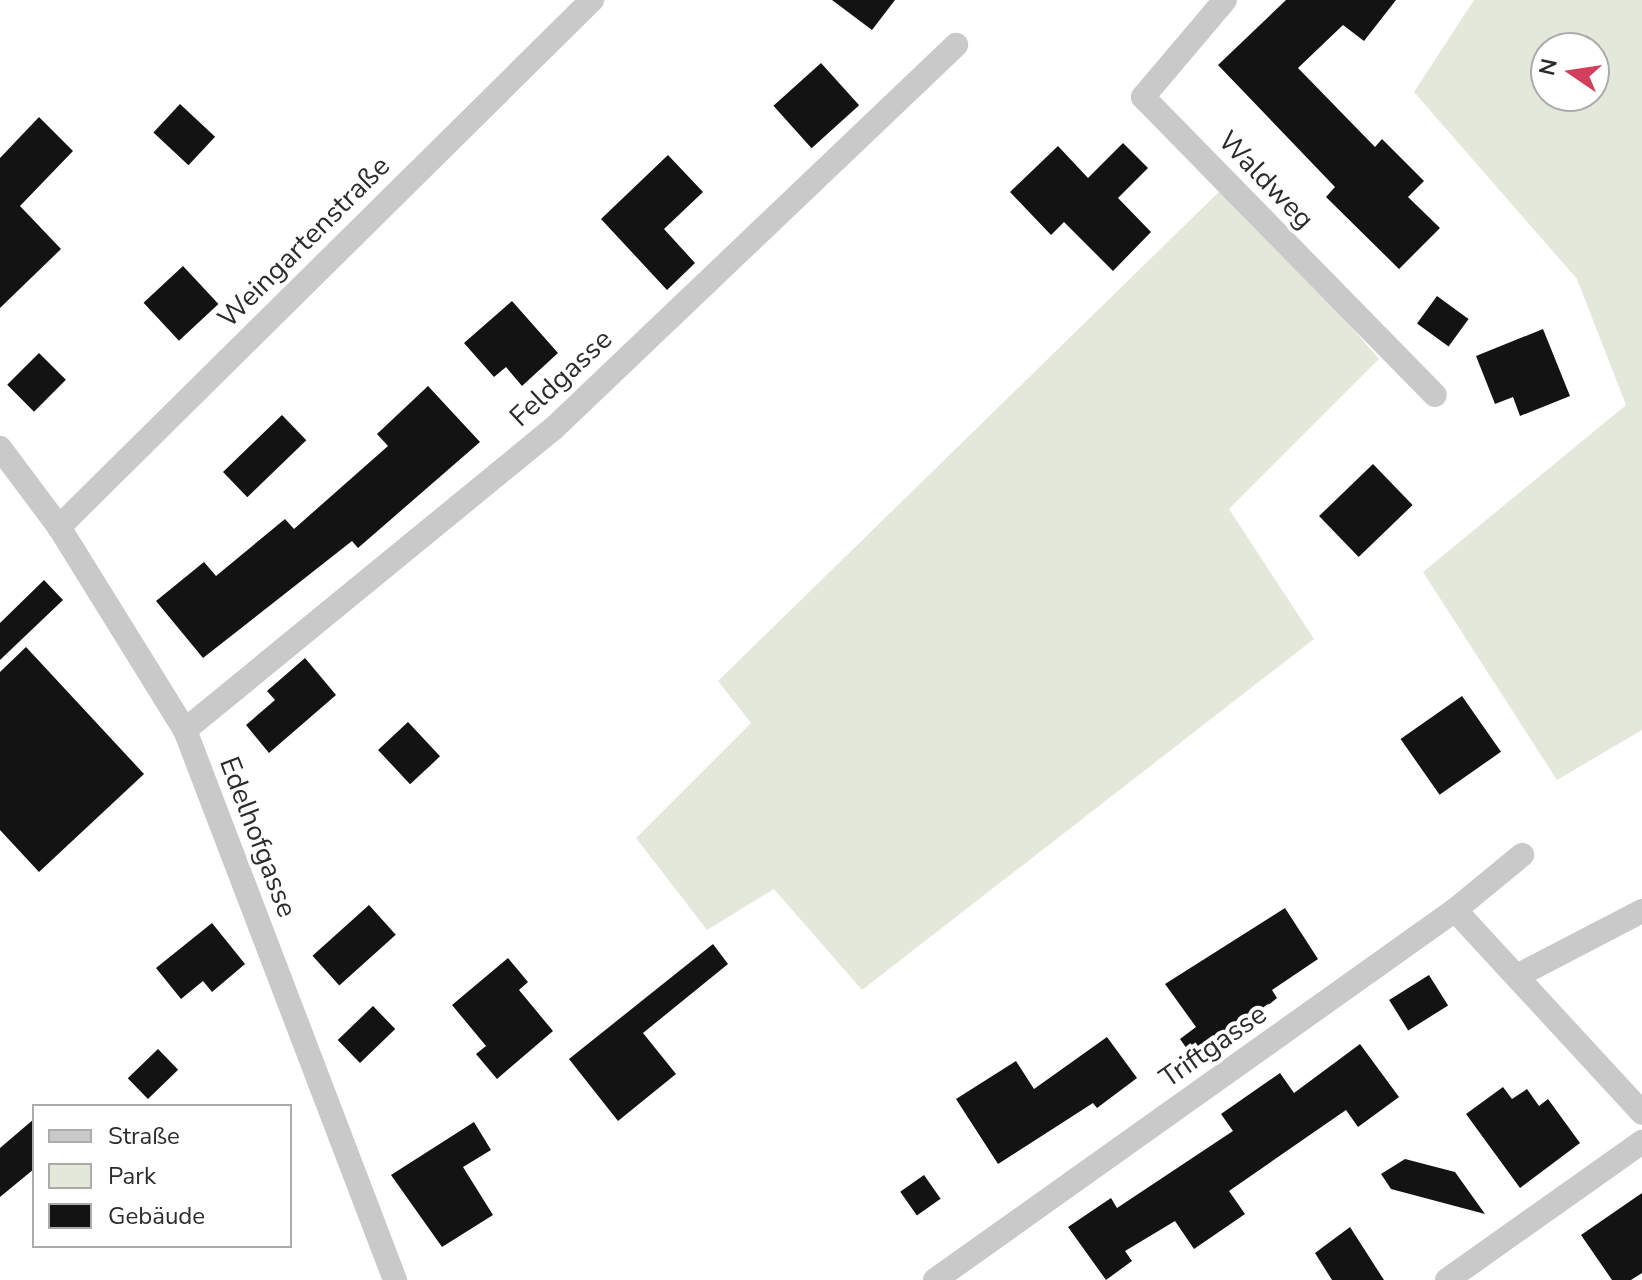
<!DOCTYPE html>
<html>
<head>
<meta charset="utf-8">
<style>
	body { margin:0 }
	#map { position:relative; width:1642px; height:1280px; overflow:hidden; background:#fff; font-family:"Nunito Sans",sans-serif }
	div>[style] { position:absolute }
	.green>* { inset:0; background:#e4e8db }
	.building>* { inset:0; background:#131313; transform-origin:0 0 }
	.street>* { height:24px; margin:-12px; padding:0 12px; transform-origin:12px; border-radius:12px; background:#c9c9c9 }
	span { translate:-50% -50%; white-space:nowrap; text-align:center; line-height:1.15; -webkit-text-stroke:8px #fff; paint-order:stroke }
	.street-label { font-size:28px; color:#2c2c2c }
	.legend { position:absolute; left:32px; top:1104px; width:260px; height:144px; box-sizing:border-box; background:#fff; border:2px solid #ababab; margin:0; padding:10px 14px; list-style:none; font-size:24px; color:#2c2c2c }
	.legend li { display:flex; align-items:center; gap:16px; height:40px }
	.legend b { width:40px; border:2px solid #ababab }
	.north { position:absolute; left:1530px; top:32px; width:80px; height:80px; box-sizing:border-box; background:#fff; border:2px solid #ababab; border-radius:50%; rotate:283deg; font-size:22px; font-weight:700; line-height:32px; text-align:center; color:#2c2c2c }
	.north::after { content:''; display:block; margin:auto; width:28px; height:36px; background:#d33e5a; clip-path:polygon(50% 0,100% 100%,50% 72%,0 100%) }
</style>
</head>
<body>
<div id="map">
	<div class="green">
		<i style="clip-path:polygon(evenodd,1474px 0,1642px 0,1642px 730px,1557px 780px,1423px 572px,1626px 405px,1577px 279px,1414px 92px,1474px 0,1546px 48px,1594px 48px,1594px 96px,1546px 96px,1546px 48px)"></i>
		<i style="clip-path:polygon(1228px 183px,1379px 359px,1229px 509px,1314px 639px,862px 990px,774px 889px,707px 930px,636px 838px,751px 723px,718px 681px)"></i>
	</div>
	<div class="building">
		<i style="clip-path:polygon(832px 0,895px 0,872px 30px)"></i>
		<i style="clip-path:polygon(1286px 0,1396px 0,1364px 41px,1343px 25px,1298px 68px,1375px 147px,1382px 139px,1424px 181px,1408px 197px,1440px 228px,1399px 269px,1326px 197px,1335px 187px,1218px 65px)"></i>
		<i style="left:821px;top:63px;width:57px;height:64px;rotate:48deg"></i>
		<i style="left:180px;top:104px;width:48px;height:39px;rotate:43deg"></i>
		<i style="clip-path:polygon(39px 117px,73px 151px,20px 206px,61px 249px,0 308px,0 158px)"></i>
		<i style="clip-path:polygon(1123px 143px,1148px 168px,1118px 198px,1151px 232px,1113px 271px,1064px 222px,1051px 235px,1010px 192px,1058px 146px,1088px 178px)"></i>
		<i style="clip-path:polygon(668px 155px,703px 192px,664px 229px,695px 263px,667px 290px,601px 219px)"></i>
		<i style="left:183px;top:266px;width:52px;height:54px;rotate:47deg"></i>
		<i style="left:1437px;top:296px;width:39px;height:34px;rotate:36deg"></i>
		<i style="clip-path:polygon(512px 301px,558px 353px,522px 386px,506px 367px,494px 377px,464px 343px)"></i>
		<i style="clip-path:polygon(1543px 329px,1570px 396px,1520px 416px,1513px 397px,1495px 404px,1476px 356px)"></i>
		<i style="left:39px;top:353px;width:38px;height:45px;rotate:45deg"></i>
		<i style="clip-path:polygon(428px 386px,480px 442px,358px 548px,352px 541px,203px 658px,156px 601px,204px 562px,216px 576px,285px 519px,294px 529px,388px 446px,377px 434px)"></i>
		<i style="left:282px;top:415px;width:35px;height:82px;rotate:46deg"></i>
		<i style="left:1373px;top:464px;width:57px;height:75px;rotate:46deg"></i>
		<i style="clip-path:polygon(44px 580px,63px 600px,0 660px,0 623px)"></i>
		<i style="clip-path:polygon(26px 647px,144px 774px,39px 872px,0 830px,0 672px)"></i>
		<i style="clip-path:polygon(305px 658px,336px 695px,269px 753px,246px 725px,275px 700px,267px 691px)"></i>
		<i style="left:1462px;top:696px;width:68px;height:75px;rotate:55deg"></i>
		<i style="left:408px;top:722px;width:47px;height:41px;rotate:47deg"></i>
		<i style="left:369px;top:905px;width:40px;height:76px;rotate:48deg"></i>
		<i style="clip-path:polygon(1285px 908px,1318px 959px,1272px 990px,1277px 998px,1197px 1063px,1180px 1039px,1196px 1027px,1165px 984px)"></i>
		<i style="clip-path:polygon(212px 923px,245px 964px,212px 992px,203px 981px,181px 999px,156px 968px)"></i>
		<i style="clip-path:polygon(713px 944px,728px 964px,643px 1033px,676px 1074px,618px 1121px,569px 1059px)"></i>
		<i style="clip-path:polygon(508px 958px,528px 982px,519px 990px,553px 1031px,497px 1079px,476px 1054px,486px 1046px,452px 1005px)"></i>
		<i style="left:1429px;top:975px;width:36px;height:47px;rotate:58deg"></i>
		<i style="left:373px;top:1006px;width:32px;height:49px;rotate:46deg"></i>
		<i style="clip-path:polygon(1107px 1037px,1137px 1078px,1097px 1108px,1093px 1103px,998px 1164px,956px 1099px,1016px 1061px,1034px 1089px)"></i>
		<i style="clip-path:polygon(1360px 1044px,1399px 1097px,1358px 1127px,1346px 1110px,1229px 1191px,1245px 1214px,1194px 1249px,1175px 1221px,1125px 1251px,1132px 1261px,1106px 1280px,1068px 1227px,1111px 1198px,1117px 1208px,1233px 1131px,1221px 1114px,1280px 1073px,1294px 1093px)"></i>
		<i style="left:158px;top:1049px;width:29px;height:42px;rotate:46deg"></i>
		<i style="clip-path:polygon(1503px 1087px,1512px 1099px,1527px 1089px,1539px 1106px,1548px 1099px,1580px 1143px,1520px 1188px,1466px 1114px)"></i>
		<i style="clip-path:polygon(34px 1119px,34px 1169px,0 1197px,0 1148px)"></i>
		<i style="clip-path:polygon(474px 1122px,491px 1150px,463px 1167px,493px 1215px,442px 1247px,391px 1175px)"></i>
		<i style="clip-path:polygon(1405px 1159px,1455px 1172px,1485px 1214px,1391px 1189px,1381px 1174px)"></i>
		<i style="left:924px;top:1175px;width:29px;height:29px;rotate:55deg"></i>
		<i style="clip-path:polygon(1642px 1193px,1642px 1273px,1631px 1280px,1612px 1280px,1581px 1235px)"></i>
		<i style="clip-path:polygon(1350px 1227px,1384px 1280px,1332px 1280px,1315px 1253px)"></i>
	</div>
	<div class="street">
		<i style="left:1225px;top:0;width:127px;rotate:130.2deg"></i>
		<i style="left:1143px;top:97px;width:417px;rotate:45.6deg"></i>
		<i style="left:0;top:448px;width:99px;rotate:53.2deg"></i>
		<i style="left:59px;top:527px;width:239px;rotate:58.2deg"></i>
		<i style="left:185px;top:730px;width:589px;rotate:69.1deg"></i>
		<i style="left:59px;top:527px;width:750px;rotate:-44.68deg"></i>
		<i style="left:185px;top:730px;width:475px;rotate:-39.3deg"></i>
		<i style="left:553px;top:429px;width:557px;rotate:-43.62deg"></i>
		<i style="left:1455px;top:910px;width:276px;rotate:47.3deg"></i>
		<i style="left:1519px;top:975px;width:139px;rotate:-27.5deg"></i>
		<i style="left:935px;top:1280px;width:638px;rotate:-35.43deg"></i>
		<i style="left:1455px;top:910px;width:87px;rotate:-39.4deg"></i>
		<i style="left:1447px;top:1280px;width:239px;rotate:-35.3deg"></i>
	</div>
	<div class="street-label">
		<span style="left:1266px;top:180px;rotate:46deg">Waldweg</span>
		<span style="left:304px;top:242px;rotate:-45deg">Weingartenstraße</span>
		<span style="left:561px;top:378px;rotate:-43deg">Feldgasse</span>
		<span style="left:258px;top:837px;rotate:69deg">Edelhofgasse</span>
		<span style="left:1213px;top:1046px;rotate:-35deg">Triftgasse</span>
	</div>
	<ul class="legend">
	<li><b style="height:10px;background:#c9c9c9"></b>Straße</li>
	<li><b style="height:22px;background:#e4e8db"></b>Park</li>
	<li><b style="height:22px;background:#131313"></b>Gebäude</li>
	</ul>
	<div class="north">N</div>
</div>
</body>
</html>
